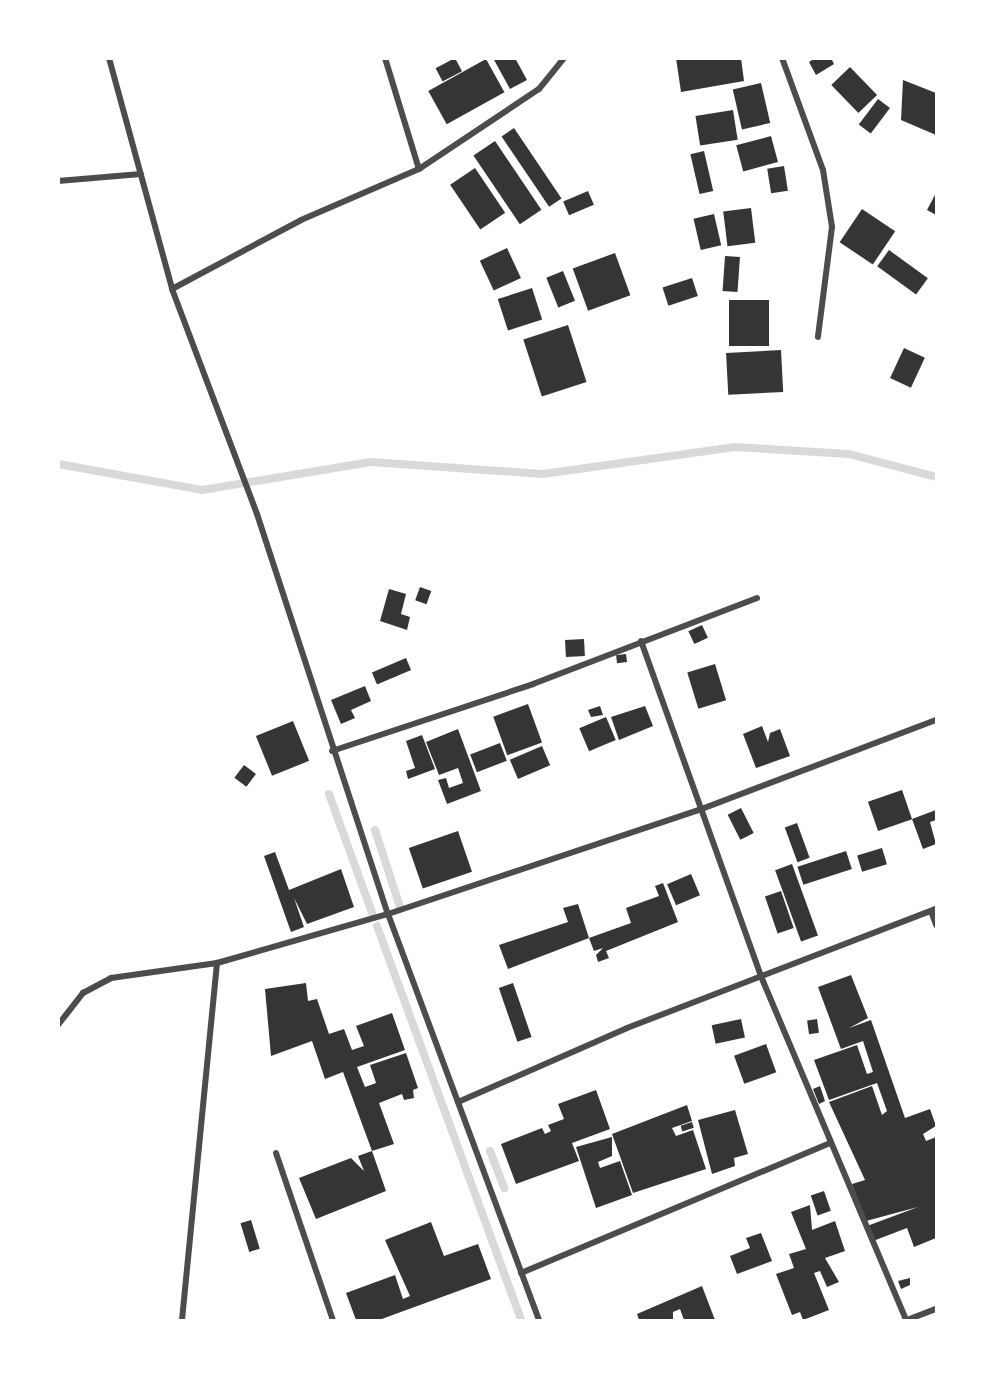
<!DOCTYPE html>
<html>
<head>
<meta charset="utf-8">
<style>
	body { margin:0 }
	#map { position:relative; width:995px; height:1379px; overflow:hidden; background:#fff; font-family:"Noto Sans",sans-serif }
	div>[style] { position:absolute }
	.stream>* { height:8px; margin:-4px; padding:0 4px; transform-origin:4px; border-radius:4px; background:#d9d9d9 }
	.building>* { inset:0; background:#353535; transform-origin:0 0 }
	.minor>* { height:6px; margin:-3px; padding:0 3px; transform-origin:3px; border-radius:3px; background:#4c4c4c }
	span { translate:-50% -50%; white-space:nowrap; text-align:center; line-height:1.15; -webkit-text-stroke:5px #fff; paint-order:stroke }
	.frame { position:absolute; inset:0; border:60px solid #fff; pointer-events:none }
</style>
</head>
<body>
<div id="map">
	<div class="stream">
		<i style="left:58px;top:464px;width:146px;rotate:10.2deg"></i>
		<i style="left:202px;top:490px;width:171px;rotate:-9.4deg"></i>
		<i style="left:371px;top:462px;width:172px;rotate:4deg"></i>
		<i style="left:543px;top:474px;width:194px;rotate:-8deg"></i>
		<i style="left:735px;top:447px;width:114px;rotate:3.5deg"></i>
		<i style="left:849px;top:454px;width:90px;rotate:14.8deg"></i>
		<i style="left:329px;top:794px;width:127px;rotate:70.1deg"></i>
		<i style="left:375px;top:830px;width:81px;rotate:72deg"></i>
		<i style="left:377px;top:926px;width:419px;rotate:69.9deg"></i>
		<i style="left:490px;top:1151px;width:40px;rotate:69deg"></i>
	</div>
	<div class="building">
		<i style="left:455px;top:58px;width:15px;height:22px;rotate:62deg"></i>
		<i style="clip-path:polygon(493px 58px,515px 58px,527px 80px,510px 89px)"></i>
		<i style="clip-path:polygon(676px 58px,741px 58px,744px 81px,681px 92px)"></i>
		<i style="clip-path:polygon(815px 58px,831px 58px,834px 64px,816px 75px,809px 62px)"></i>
		<i style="left:486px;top:59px;width:38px;height:66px;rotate:61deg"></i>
		<i style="left:850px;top:67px;width:39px;height:26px;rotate:46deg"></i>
		<i style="clip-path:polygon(903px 80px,936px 93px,936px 135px,901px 120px)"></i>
		<i style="left:761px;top:83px;width:41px;height:29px;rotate:77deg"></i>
		<i style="left:878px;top:99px;width:15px;height:32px;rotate:37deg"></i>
		<i style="left:733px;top:110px;width:30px;height:38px;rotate:81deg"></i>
		<i style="left:514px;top:128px;width:85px;height:15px;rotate:56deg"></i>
		<i style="left:771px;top:136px;width:27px;height:36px;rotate:75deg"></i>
		<i style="left:495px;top:141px;width:83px;height:26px;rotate:56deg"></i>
		<i style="left:704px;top:151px;width:41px;height:14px;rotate:77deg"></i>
		<i style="left:784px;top:166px;width:25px;height:17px;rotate:81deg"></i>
		<i style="left:475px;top:168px;width:54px;height:30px;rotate:56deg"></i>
		<i style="left:588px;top:191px;width:15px;height:27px;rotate:67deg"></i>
		<i style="clip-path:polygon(936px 193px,936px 215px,927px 210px)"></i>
		<i style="left:751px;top:208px;width:35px;height:28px;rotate:83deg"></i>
		<i style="left:862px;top:209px;width:40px;height:40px;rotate:34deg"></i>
		<i style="left:714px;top:214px;width:32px;height:21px;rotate:77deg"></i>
		<i style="left:507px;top:248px;width:33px;height:30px;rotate:65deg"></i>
		<i style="left:889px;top:250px;width:48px;height:20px;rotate:36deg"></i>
		<i style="left:615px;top:253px;width:45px;height:45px;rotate:70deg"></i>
		<i style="left:725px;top:256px;width:15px;height:35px;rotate:4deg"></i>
		<i style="left:563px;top:271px;width:32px;height:18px;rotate:68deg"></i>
		<i style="left:692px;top:278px;width:19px;height:31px;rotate:72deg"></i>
		<i style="left:532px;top:288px;width:33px;height:36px;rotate:72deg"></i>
		<i style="left:729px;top:300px;width:40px;height:46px"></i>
		<i style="left:568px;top:325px;width:60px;height:47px;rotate:72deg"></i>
		<i style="left:904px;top:348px;width:23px;height:33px;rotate:25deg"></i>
		<i style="left:781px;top:350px;width:42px;height:55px;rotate:87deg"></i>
		<i style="left:420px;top:587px;width:12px;height:14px;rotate:20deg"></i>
		<i style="clip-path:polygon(389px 589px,406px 594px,401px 614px,410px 617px,407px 630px,380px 621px)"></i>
		<i style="left:702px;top:625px;width:14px;height:15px;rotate:65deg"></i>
		<i style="left:584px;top:639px;width:17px;height:19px;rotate:87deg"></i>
		<i style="left:626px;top:654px;width:8px;height:10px;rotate:83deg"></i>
		<i style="left:406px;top:658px;width:13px;height:37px;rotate:67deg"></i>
		<i style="left:715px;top:664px;width:38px;height:29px;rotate:73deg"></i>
		<i style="clip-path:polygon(365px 686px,371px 701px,351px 710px,355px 718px,341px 724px,331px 700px)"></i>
		<i style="left:528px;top:704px;width:41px;height:37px;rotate:70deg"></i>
		<i style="clip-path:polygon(600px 706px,603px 715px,591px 717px,588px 710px)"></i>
		<i style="clip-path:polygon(645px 706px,653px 726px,619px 740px,611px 717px)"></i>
		<i style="left:606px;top:717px;width:25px;height:29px;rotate:67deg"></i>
		<i style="left:293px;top:721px;width:43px;height:40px;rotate:68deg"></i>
		<i style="clip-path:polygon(762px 726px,768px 742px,770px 733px,780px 729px,790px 756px,756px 768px,743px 734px)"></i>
		<i style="clip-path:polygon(458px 729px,481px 791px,447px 804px,438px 780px,446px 778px,449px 788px,463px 783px,458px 768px,439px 775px,426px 742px)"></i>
		<i style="clip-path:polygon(422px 735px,435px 769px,408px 779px,406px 771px,415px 768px,406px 741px)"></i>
		<i style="left:500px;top:743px;width:19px;height:32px;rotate:69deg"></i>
		<i style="left:542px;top:746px;width:21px;height:35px;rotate:67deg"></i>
		<i style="left:244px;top:765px;width:15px;height:16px;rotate:37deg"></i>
		<i style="left:902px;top:790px;width:31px;height:36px;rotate:71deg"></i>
		<i style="left:741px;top:808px;width:28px;height:15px;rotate:63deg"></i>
		<i style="clip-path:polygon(936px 810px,936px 820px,930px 822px,936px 844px,923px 849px,912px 819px)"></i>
		<i style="left:797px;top:823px;width:37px;height:13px;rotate:70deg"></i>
		<i style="left:458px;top:831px;width:43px;height:52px;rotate:71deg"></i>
		<i style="left:882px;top:848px;width:17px;height:26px;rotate:73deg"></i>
		<i style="left:846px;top:851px;width:19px;height:51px;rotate:72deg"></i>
		<i style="clip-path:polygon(275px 852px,289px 890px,341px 869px,354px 907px,307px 924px,294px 898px,304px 927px,291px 932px,264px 856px)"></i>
		<i style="left:792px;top:864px;width:76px;height:18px;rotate:70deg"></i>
		<i style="left:691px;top:874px;width:23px;height:26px;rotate:67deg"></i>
		<i style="clip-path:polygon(663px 883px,678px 922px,606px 951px,609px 958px,598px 962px,596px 955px,603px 948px,594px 951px,589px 938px,508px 969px,499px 945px,568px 922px,563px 908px,578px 904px,589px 938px,631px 923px,626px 908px,659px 896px,655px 886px)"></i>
		<i style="left:781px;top:891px;width:39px;height:17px;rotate:71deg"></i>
		<i style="clip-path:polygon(851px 975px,868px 1018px,849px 1028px,871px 1020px,905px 1118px,930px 1109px,936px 1126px,923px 1134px,926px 1141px,936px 1137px,936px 1238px,914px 1247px,907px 1228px,873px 1241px,867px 1226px,918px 1207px,866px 1221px,852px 1184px,865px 1180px,829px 1102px,872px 1086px,882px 1115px,887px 1111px,877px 1083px,829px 1100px,814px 1060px,857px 1045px,867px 1074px,873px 1072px,863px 1041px,841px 1049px,818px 987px)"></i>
		<i style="clip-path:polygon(306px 983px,308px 1001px,317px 999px,329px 1034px,344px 1029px,352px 1050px,364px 1046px,356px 1026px,392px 1013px,405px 1050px,357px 1067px,365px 1087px,376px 1083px,370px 1065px,406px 1053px,418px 1088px,413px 1090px,414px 1098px,404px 1100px,402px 1094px,379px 1103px,394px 1144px,372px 1151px,386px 1191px,316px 1219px,299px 1178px,351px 1158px,364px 1171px,358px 1156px,372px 1151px,343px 1072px,325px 1079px,312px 1041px,271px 1056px,265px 989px)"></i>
		<i style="left:513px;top:983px;width:57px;height:15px;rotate:71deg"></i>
		<i style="left:741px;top:1019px;width:19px;height:30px;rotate:78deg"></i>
		<i style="left:817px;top:1019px;width:14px;height:10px;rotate:82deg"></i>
		<i style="left:766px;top:1044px;width:30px;height:34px;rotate:70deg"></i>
		<i style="clip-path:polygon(820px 1086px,825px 1101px,819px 1104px,813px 1089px)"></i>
		<i style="clip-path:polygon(596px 1090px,610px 1129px,572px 1143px,579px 1161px,516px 1184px,501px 1144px,542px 1128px,545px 1134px,551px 1131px,548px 1125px,564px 1119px,558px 1104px)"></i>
		<i style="clip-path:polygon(687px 1105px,692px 1121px,672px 1128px,676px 1136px,693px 1130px,706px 1169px,633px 1193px,612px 1134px)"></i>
		<i style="clip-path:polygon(735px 1110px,748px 1154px,734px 1158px,735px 1166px,712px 1174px,698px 1120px)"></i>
		<i style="left:692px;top:1122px;width:6px;height:12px;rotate:72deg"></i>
		<i style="clip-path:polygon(612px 1137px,612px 1156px,598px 1162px,600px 1168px,620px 1161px,632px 1195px,596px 1208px,576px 1147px)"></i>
		<i style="left:824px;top:1191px;width:21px;height:14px;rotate:71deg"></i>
		<i style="clip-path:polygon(810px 1205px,812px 1230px,835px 1221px,845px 1251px,825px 1258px,839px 1282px,827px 1287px,820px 1271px,814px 1273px,829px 1310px,803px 1320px,800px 1312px,792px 1315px,776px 1274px,794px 1268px,789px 1254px,806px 1249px,791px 1212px)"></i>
		<i style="left:251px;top:1220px;width:30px;height:11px;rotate:73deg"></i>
		<i style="clip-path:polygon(431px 1222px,444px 1256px,478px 1244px,491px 1279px,379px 1320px,356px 1320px,346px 1293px,395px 1275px,403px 1299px,410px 1296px,385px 1240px)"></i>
		<i style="clip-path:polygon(761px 1233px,772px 1261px,737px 1274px,730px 1256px,750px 1248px,746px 1238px)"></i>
		<i style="clip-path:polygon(910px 1278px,910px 1285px,901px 1289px,898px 1281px)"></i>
		<i style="clip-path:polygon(702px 1286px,715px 1320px,684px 1320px,680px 1309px,673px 1312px,673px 1320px,639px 1320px,637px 1314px)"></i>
	</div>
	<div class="minor">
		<i style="left:109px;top:58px;width:239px;rotate:74.7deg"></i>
		<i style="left:172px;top:289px;width:241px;rotate:69.3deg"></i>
		<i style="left:257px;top:514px;width:421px;rotate:71.9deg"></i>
		<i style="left:388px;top:914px;width:433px;rotate:69.6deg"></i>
		<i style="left:385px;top:58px;width:116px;rotate:73deg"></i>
		<i style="left:782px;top:58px;width:119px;rotate:69.9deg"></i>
		<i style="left:823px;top:170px;width:58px;rotate:81deg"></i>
		<i style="left:832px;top:227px;width:111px;rotate:97.3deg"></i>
		<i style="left:58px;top:181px;width:83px;rotate:-4.8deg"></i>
		<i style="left:172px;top:289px;width:146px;rotate:-28.1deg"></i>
		<i style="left:301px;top:220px;width:129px;rotate:-23.4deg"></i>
		<i style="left:419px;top:169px;width:144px;rotate:-33.7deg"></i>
		<i style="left:539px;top:89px;width:40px;rotate:-51deg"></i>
		<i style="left:641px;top:641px;width:354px;rotate:70.3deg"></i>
		<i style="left:760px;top:974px;width:376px;rotate:67.1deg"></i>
		<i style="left:332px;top:751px;width:212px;rotate:-18.4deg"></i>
		<i style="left:533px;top:684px;width:240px;rotate:-21deg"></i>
		<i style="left:931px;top:911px;width:15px;rotate:70deg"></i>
		<i style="left:58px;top:1025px;width:41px;rotate:-52deg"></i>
		<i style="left:83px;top:993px;width:32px;rotate:-28deg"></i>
		<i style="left:111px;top:978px;width:107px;rotate:-8.1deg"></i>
		<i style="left:217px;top:963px;width:178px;rotate:-16deg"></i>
		<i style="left:388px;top:914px;width:328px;rotate:-18.5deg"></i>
		<i style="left:699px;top:810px;width:254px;rotate:-20.8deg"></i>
		<i style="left:458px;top:1102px;width:184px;rotate:-23.6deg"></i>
		<i style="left:627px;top:1028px;width:331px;rotate:-21.1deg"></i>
		<i style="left:276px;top:1153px;width:176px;rotate:71.2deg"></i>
		<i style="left:521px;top:1273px;width:336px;rotate:-22.8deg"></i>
		<i style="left:182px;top:1320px;width:359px;rotate:-84.4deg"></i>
		<i style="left:907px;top:1320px;width:31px;rotate:-21deg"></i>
	</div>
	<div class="frame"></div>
</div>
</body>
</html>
